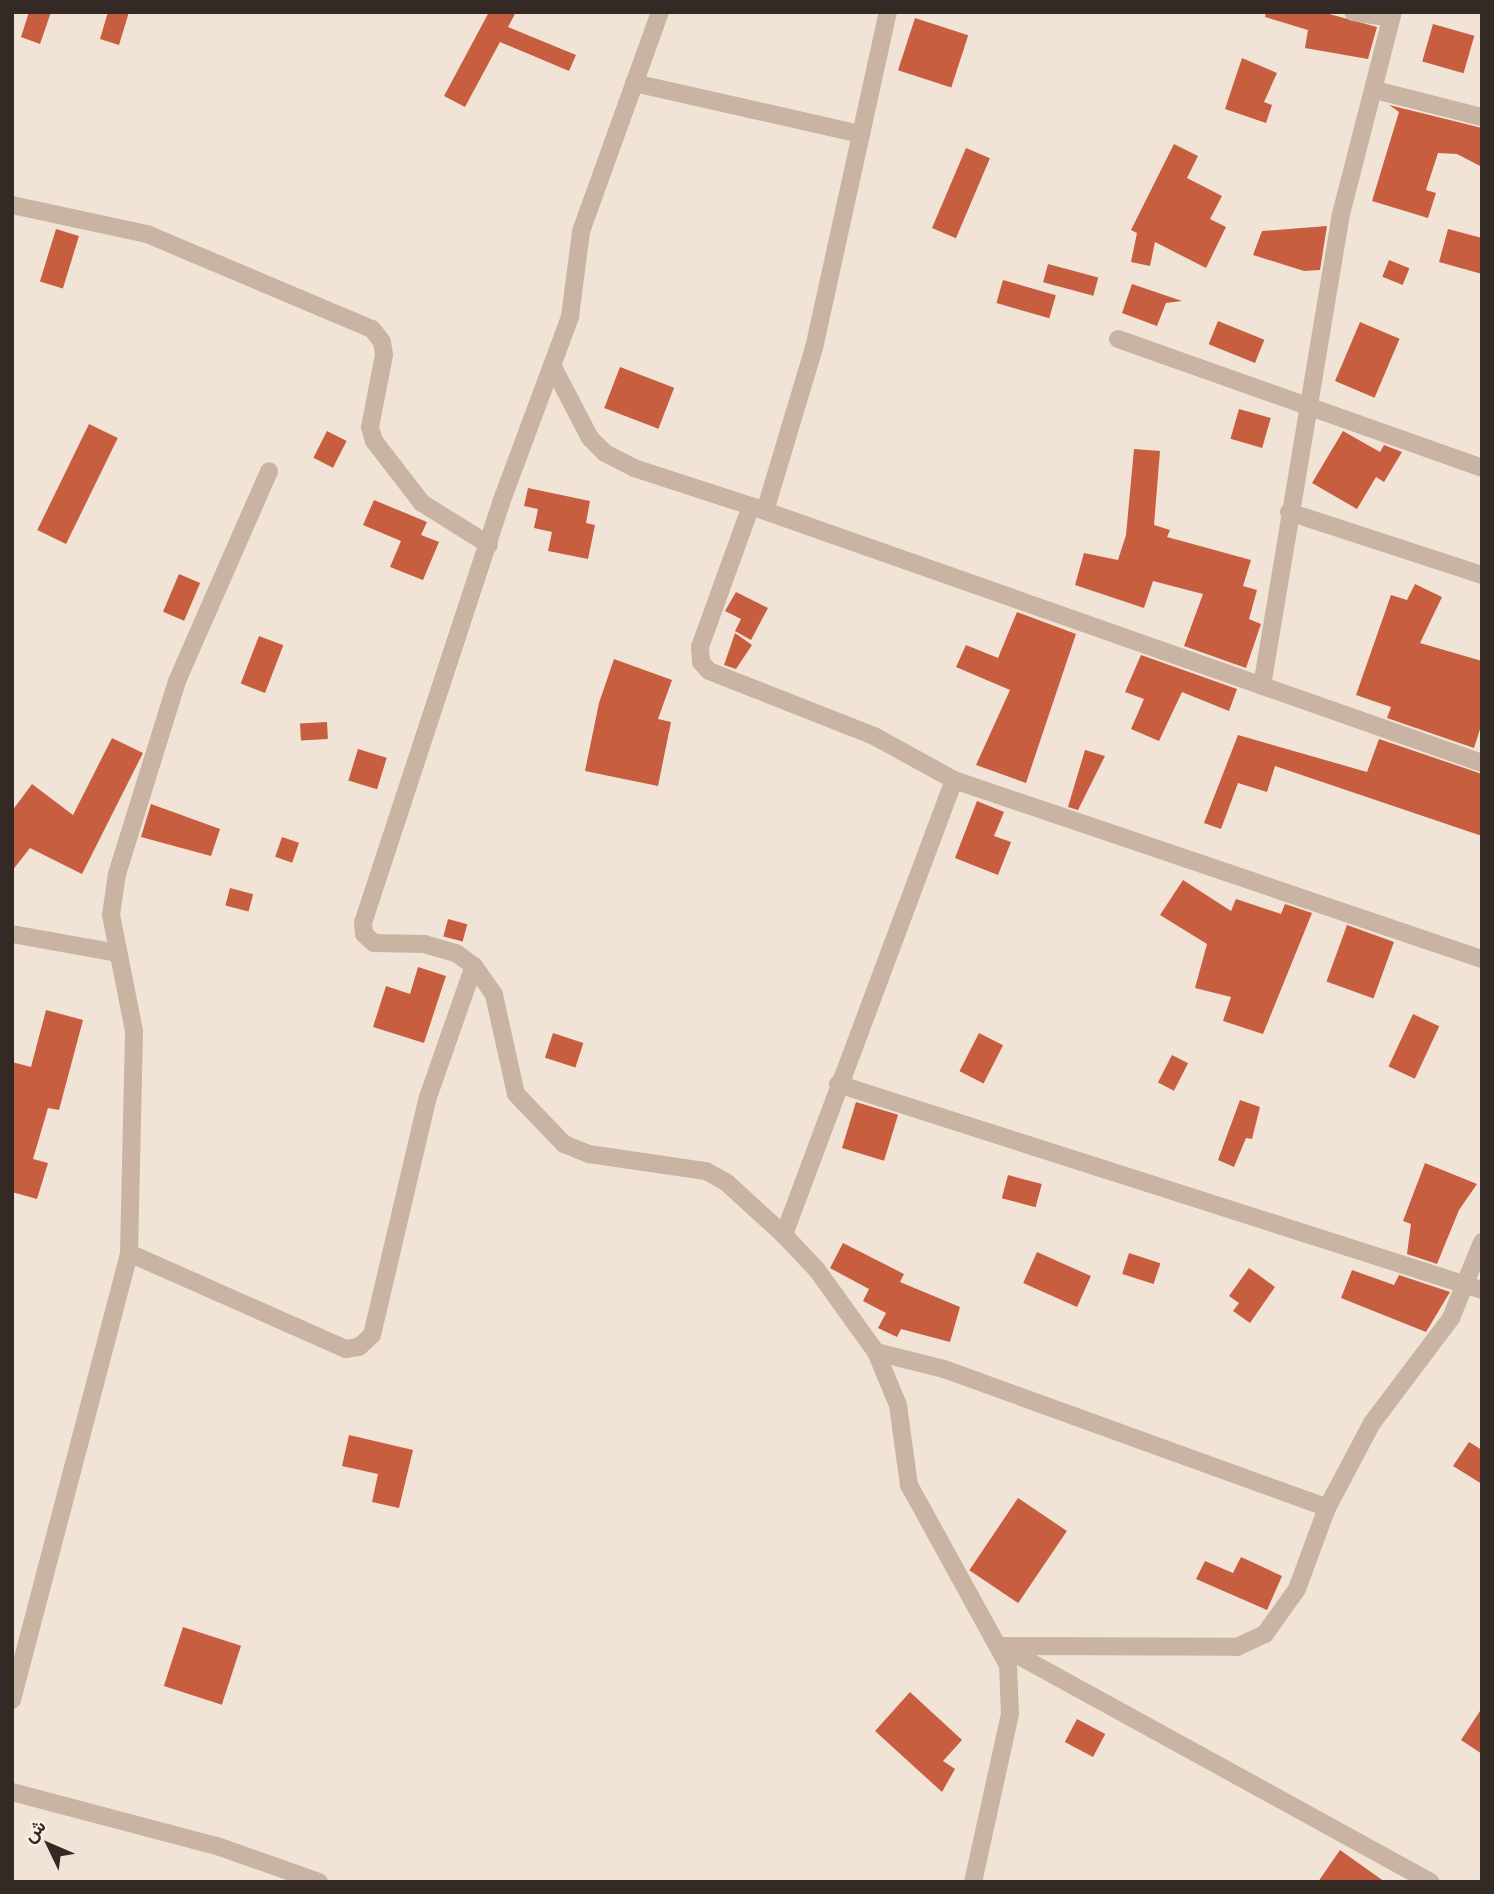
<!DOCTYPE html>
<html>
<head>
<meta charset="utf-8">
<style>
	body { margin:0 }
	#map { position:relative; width:1494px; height:1894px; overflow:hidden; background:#f1e4d7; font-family:Manrope,Vazirmatn,sans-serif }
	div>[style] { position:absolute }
	.building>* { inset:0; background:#c75e3f; transform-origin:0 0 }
	.minor>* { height:18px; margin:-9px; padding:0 9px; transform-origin:9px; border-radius:9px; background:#c9b4a3 }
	span { translate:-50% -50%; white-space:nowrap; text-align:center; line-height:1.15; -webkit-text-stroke:5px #f9efe3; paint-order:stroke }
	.frame { position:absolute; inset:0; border:14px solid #342a25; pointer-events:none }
	.north { position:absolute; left:14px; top:1810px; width:70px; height:70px; -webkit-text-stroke:5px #f9efe3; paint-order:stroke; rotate:314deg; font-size:19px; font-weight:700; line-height:28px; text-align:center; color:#342a25 }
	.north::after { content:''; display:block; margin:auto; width:24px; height:32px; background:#342a25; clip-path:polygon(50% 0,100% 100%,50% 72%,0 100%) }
</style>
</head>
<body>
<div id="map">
	<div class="building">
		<i style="clip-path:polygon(29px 12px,51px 12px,40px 44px,21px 37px)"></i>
		<i style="clip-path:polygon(108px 12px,129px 12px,119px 45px,100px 39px)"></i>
		<i style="clip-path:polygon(489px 12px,516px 12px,508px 27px,576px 55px,569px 71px,500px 42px,465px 107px,444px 96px)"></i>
		<i style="clip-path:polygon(1266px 12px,1322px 12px,1377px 27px,1368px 59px,1305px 48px,1308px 30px,1265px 17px)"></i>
		<i style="left:915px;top:18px;width:56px;height:55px;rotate:18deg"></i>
		<i style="left:1433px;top:24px;width:43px;height:39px;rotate:16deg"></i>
		<i style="clip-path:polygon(1242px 58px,1277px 73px,1264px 102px,1272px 105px,1266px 123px,1225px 109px)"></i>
		<i style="clip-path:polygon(1389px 105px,1482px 128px,1482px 167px,1457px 154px,1438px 153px,1426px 190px,1436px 193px,1428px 218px,1372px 201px,1399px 112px)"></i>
		<i style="clip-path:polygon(1174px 144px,1198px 156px,1187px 178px,1222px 196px,1210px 219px,1226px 227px,1206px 268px,1155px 242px,1150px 266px,1131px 262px,1137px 233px,1131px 230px)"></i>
		<i style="left:966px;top:148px;width:26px;height:87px;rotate:23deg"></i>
		<i style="clip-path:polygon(1327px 226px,1320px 270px,1304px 271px,1253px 255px,1262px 231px)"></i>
		<i style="left:56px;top:229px;width:24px;height:55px;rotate:17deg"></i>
		<i style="clip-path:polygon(1448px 229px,1482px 238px,1482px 274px,1439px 262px)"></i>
		<i style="left:1389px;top:260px;width:22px;height:18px;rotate:22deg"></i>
		<i style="left:1048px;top:264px;width:52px;height:19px;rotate:15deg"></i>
		<i style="left:1003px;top:280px;width:55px;height:24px;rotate:16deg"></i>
		<i style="clip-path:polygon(1132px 284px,1182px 301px,1166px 303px,1157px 326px,1122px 313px)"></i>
		<i style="left:1218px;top:321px;width:50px;height:25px;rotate:22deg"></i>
		<i style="left:1360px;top:322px;width:43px;height:64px;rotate:23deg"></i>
		<i style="left:620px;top:367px;width:58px;height:44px;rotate:21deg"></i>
		<i style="left:1239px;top:409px;width:33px;height:31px;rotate:16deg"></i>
		<i style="left:89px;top:424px;width:32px;height:118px;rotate:26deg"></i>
		<i style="left:327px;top:431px;width:22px;height:30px;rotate:27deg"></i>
		<i style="clip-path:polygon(1343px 431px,1380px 452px,1384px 445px,1402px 452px,1384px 482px,1376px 477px,1357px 509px,1312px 483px)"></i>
		<i style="clip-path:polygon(1134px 449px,1160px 451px,1154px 525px,1170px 530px,1167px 537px,1251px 560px,1243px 586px,1257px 590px,1249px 619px,1261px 624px,1246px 668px,1184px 646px,1203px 594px,1153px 581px,1144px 608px,1075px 585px,1084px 553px,1118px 560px,1126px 535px)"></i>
		<i style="clip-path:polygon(528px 488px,590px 501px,586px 523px,595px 525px,588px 559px,548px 551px,552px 532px,534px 528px,538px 509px,524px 506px)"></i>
		<i style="clip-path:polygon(374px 500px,427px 522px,421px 535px,439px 542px,423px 580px,390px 567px,401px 541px,363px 525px)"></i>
		<i style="left:179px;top:574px;width:23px;height:41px;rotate:23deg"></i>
		<i style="clip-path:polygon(1415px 584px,1442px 597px,1420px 643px,1482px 661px,1482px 723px,1474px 748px,1387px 718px,1391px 707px,1356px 695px,1391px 595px,1407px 600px)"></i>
		<i style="clip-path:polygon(736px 592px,768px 608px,751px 640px,735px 631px,741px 619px,725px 611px)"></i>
		<i style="clip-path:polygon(1017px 612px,1076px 634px,1026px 783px,976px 765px,1010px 690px,956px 667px,966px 645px,998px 658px)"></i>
		<i style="clip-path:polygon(735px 633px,752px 645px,736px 669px,724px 665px)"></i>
		<i style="left:259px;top:636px;width:26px;height:51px;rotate:21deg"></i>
		<i style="clip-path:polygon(1141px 655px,1237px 689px,1229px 711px,1182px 692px,1159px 741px,1131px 729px,1144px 699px,1125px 692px)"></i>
		<i style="clip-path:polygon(614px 659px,672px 680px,658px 719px,671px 722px,658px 786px,585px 771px,599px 703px)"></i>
		<i style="left:327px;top:722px;width:17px;height:27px;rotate:87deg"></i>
		<i style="clip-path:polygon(1238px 735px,1367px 772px,1379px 739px,1482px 774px,1482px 836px,1275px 766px,1267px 792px,1238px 783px,1221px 829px,1204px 823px)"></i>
		<i style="clip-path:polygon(112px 738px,143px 753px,82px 874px,30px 848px,12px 871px,12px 811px,32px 784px,73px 815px)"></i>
		<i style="left:358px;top:749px;width:30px;height:33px;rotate:17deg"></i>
		<i style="clip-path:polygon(1085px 750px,1105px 756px,1078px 810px,1068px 807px)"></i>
		<i style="clip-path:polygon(977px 801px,1004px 812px,994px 836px,1011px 842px,998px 875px,955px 858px)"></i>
		<i style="clip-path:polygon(151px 804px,220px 829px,211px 856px,141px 837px)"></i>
		<i style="left:282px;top:837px;width:18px;height:21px;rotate:19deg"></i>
		<i style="clip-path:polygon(1183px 880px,1231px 911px,1236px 899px,1281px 914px,1285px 904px,1312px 913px,1263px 1034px,1223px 1021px,1231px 997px,1195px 988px,1207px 944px,1160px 915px)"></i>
		<i style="left:230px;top:888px;width:24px;height:18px;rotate:15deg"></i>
		<i style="left:448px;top:919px;width:20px;height:18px;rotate:15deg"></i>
		<i style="left:1347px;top:925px;width:50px;height:60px;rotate:20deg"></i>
		<i style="clip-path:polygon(418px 967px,446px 976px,424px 1043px,373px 1027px,386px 986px,410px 994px)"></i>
		<i style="clip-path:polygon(46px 1010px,83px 1020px,59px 1110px,48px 1108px,33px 1159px,48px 1163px,37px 1199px,12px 1192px,12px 1062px,31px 1067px)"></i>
		<i style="left:1413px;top:1014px;width:29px;height:58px;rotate:25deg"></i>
		<i style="left:553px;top:1033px;width:32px;height:26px;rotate:18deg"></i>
		<i style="left:979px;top:1033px;width:27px;height:43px;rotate:27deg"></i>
		<i style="left:1172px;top:1055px;width:18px;height:31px;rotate:27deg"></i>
		<i style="clip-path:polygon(1240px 1100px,1260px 1107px,1252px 1139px,1246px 1138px,1234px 1167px,1218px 1160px)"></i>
		<i style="left:856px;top:1102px;width:44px;height:48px;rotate:17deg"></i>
		<i style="clip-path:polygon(1425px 1163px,1477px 1184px,1459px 1210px,1437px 1264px,1407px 1254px,1411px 1224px,1403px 1221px)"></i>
		<i style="left:1008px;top:1175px;width:35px;height:24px;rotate:15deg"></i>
		<i style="clip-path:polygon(843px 1243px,904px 1274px,900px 1282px,960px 1307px,950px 1342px,901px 1329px,897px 1337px,878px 1328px,886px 1313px,863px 1301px,869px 1289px,830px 1268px)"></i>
		<i style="left:1037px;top:1252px;width:59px;height:34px;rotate:24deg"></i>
		<i style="left:1129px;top:1253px;width:33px;height:22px;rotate:18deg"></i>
		<i style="clip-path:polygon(1249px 1268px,1275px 1287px,1250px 1323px,1233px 1311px,1239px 1303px,1229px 1296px)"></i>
		<i style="clip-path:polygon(1352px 1270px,1394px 1285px,1399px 1275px,1450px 1292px,1426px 1332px,1341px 1298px)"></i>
		<i style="clip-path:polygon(349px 1435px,413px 1450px,399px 1508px,372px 1502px,378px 1474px,342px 1466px)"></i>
		<i style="clip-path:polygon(1469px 1442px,1482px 1450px,1482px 1484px,1453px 1466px)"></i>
		<i style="left:1018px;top:1498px;width:59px;height:87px;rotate:34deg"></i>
		<i style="clip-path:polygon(1241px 1557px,1282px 1576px,1267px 1610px,1196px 1579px,1205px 1561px,1233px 1573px)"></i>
		<i style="left:183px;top:1627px;width:61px;height:62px;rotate:18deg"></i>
		<i style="clip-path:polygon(910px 1692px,962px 1740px,943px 1761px,955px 1769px,942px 1792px,875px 1731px)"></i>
		<i style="clip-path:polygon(1482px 1708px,1482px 1754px,1461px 1740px)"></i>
		<i style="left:1077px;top:1719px;width:32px;height:26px;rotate:28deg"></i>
		<i style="clip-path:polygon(1340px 1850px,1385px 1882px,1318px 1882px)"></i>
	</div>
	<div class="minor">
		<i style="left:660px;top:12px;width:234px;rotate:109.8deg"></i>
		<i style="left:581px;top:232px;width:86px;rotate:97.4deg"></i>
		<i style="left:570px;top:317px;width:198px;rotate:110.4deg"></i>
		<i style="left:501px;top:503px;width:441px;rotate:108.2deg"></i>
		<i style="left:363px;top:922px;width:12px;rotate:85deg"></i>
		<i style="left:364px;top:934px;width:13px;rotate:42deg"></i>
		<i style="left:374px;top:943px;width:50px;rotate:1.1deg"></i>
		<i style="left:424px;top:944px;width:33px;rotate:16deg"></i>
		<i style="left:456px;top:953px;width:22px;rotate:36deg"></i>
		<i style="left:474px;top:966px;width:35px;rotate:55deg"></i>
		<i style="left:494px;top:995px;width:101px;rotate:77.5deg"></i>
		<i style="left:516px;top:1094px;width:69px;rotate:46.2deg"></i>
		<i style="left:564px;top:1144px;width:27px;rotate:22deg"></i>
		<i style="left:589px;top:1154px;width:118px;rotate:8.3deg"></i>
		<i style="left:706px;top:1171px;width:23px;rotate:29deg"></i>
		<i style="left:726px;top:1182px;width:79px;rotate:42.4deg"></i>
		<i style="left:1353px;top:12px;width:38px;rotate:9deg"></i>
		<i style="left:634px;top:83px;width:233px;rotate:12.7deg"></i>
		<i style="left:1375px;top:90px;width:110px;rotate:14.2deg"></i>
		<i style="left:12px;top:205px;width:138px;rotate:12.1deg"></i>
		<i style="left:147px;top:234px;width:244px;rotate:22.9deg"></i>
		<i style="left:372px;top:329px;width:16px;rotate:52deg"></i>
		<i style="left:382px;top:342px;width:13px;rotate:81deg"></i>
		<i style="left:384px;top:355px;width:73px;rotate:101deg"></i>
		<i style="left:370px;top:427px;width:15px;rotate:74deg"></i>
		<i style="left:374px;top:441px;width:78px;rotate:52.3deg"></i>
		<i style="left:422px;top:503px;width:79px;rotate:32.1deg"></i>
		<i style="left:1118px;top:339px;width:386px;rotate:19.5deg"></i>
		<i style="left:553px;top:367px;width:80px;rotate:62.5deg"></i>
		<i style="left:590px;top:438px;width:21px;rotate:45deg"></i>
		<i style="left:605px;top:453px;width:33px;rotate:27deg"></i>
		<i style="left:634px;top:468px;width:123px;rotate:18deg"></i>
		<i style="left:751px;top:506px;width:150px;rotate:109.9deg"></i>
		<i style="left:700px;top:647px;width:15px;rotate:86deg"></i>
		<i style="left:701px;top:662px;width:12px;rotate:48deg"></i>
		<i style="left:709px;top:671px;width:177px;rotate:21.5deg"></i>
		<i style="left:874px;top:736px;width:91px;rotate:28.8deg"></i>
		<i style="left:954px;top:780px;width:558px;rotate:18.73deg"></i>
		<i style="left:751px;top:506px;width:775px;rotate:19.37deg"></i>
		<i style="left:765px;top:511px;width:170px;rotate:-73.3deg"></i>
		<i style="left:814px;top:348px;width:344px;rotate:-77.6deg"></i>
		<i style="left:1289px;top:512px;width:203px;rotate:18.1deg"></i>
		<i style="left:1262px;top:686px;width:474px;rotate:-80.5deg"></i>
		<i style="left:1340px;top:218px;width:213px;rotate:-75.6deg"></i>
		<i style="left:954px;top:780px;width:486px;rotate:110.5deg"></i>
		<i style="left:784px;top:1235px;width:48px;rotate:46.7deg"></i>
		<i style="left:817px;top:1270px;width:101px;rotate:54.3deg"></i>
		<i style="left:876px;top:1352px;width:57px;rotate:67.5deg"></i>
		<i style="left:898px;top:1405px;width:81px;rotate:82.2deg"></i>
		<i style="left:909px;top:1485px;width:205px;rotate:61.2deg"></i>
		<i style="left:1008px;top:1665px;width:49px;rotate:87.7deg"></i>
		<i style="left:1010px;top:1714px;width:172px;rotate:102.4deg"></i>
		<i style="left:12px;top:934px;width:108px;rotate:10.2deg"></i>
		<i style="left:838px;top:1084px;width:676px;rotate:17.74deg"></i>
		<i style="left:129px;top:1253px;width:237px;rotate:23.9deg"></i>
		<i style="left:346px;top:1349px;width:13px;rotate:-9deg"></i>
		<i style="left:359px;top:1347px;width:18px;rotate:-43deg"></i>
		<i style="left:372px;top:1335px;width:244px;rotate:-76.8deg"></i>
		<i style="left:428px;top:1097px;width:139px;rotate:-70.7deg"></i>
		<i style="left:876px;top:1352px;width:70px;rotate:14deg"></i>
		<i style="left:944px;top:1369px;width:407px;rotate:19.9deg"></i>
		<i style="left:1000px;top:1646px;width:237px;rotate:0.2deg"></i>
		<i style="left:1237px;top:1647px;width:31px;rotate:-25deg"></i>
		<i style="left:1265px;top:1634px;width:55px;rotate:-54.6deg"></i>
		<i style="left:1297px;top:1589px;width:86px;rotate:-69.7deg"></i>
		<i style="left:1327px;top:1508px;width:96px;rotate:-62.1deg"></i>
		<i style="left:1372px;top:1423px;width:131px;rotate:-53deg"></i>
		<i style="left:1451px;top:1318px;width:82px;rotate:-67.8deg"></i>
		<i style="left:1003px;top:1647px;width:488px;rotate:28.8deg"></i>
		<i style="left:12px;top:1700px;width:462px;rotate:-75.3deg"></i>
		<i style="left:129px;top:1253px;width:222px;rotate:-88.7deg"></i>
		<i style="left:134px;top:1031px;width:118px;rotate:-101.2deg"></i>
		<i style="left:111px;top:915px;width:41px;rotate:-81.7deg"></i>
		<i style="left:117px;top:874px;width:202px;rotate:-72.7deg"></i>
		<i style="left:177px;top:681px;width:229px;rotate:-66.3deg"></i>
		<i style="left:12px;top:1792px;width:212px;rotate:14.8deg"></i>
		<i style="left:217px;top:1846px;width:108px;rotate:19.4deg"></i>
	</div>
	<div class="frame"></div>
	<div class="north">ش</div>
</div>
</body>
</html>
